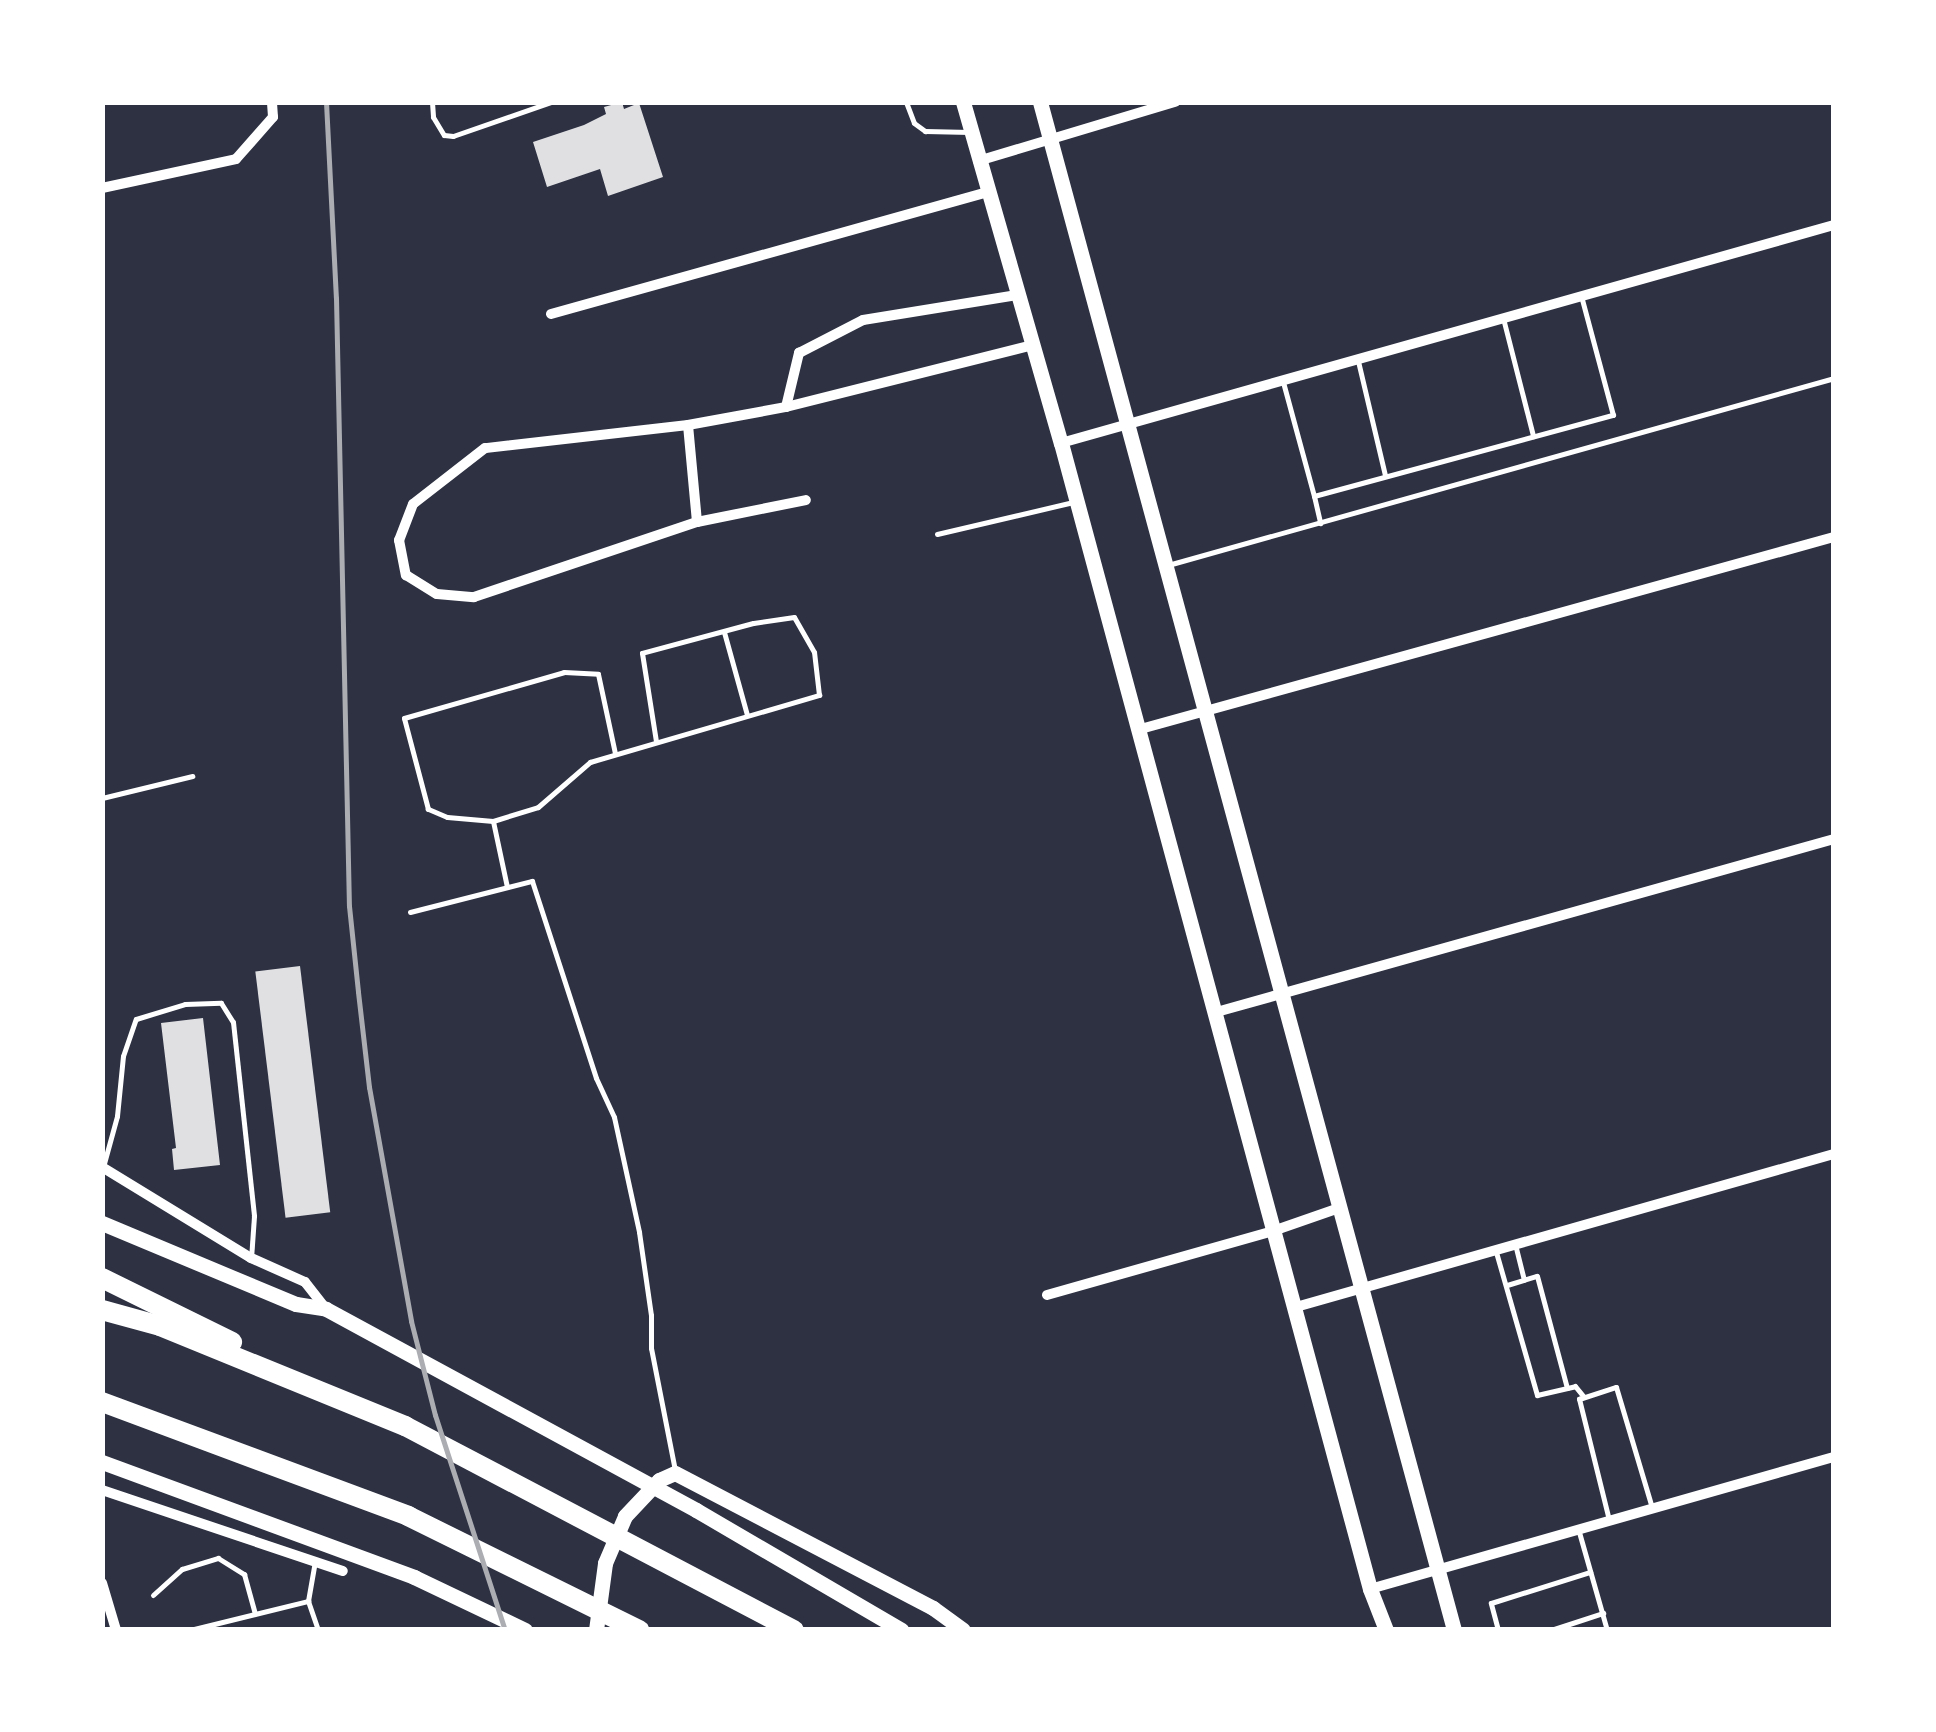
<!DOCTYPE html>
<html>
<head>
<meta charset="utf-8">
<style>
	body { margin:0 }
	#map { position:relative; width:1936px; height:1732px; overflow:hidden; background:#2d3142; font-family:Figtree,sans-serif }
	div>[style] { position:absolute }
	.building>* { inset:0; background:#e0e0e3; transform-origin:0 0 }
	.service>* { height:5px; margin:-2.5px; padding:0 2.5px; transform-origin:2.5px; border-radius:2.5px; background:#fff }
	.minor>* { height:10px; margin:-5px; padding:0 5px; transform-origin:5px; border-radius:5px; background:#fff }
	.secondary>* { height:15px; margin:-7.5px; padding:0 7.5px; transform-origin:7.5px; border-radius:7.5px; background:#fff }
	.motorway>* { height:20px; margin:-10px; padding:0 10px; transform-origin:10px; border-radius:10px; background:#fff }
	.rail>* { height:5px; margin:-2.5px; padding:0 2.5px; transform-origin:2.5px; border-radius:2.5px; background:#abadb3 }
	span { translate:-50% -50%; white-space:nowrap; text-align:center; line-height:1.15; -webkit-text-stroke:9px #fff; paint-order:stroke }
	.frame { position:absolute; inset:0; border:105px solid #fff; pointer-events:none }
</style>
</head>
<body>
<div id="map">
	<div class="building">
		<i style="clip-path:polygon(622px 102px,624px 109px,639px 103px,663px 177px,608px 196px,600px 169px,547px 187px,533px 142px,584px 125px,606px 114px,604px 107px)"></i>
		<i style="left:300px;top:966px;width:248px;height:45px;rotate:83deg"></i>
		<i style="clip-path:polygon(203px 1018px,220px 1165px,174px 1170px,172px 1149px,176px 1148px,161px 1023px)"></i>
	</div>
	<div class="service">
		<i style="left:432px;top:102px;width:15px;rotate:86deg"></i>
		<i style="left:433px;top:117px;width:21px;rotate:59deg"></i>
		<i style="left:444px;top:135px;width:9px;rotate:6deg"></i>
		<i style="left:453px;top:136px;width:104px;rotate:-19.1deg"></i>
		<i style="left:906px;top:102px;width:22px;rotate:69deg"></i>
		<i style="left:914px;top:123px;width:14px;rotate:36deg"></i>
		<i style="left:925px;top:131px;width:45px;rotate:1.3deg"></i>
		<i style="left:1503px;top:318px;width:122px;rotate:75.7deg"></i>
		<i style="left:1358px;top:361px;width:117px;rotate:76.7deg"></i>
		<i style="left:1283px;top:382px;width:118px;rotate:74.8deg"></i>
		<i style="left:1314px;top:496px;width:310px;rotate:-15.2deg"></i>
		<i style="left:1613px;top:415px;width:120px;rotate:-105deg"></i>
		<i style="left:1314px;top:496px;width:28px;rotate:77deg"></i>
		<i style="left:937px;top:534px;width:140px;rotate:-13.2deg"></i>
		<i style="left:1168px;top:565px;width:692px;rotate:-15.68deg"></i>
		<i style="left:724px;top:632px;width:86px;rotate:74.5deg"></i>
		<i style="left:102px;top:798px;width:93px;rotate:-13.7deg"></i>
		<i style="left:493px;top:821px;width:46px;rotate:-175deg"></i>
		<i style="left:447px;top:817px;width:21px;rotate:-157deg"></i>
		<i style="left:428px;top:809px;width:94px;rotate:-104.8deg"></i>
		<i style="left:404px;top:718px;width:166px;rotate:-16deg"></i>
		<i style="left:564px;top:672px;width:34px;rotate:3deg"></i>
		<i style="left:598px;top:674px;width:81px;rotate:77.9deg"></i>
		<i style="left:507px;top:887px;width:67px;rotate:-102deg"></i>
		<i style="left:493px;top:821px;width:47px;rotate:-17.3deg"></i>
		<i style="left:538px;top:807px;width:69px;rotate:-40.9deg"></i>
		<i style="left:590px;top:762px;width:239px;rotate:-16.3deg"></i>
		<i style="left:819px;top:695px;width:43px;rotate:-96.6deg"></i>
		<i style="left:814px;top:652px;width:40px;rotate:-119.7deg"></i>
		<i style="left:794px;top:617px;width:41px;rotate:171.7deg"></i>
		<i style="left:753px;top:623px;width:115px;rotate:164.9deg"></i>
		<i style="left:642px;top:653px;width:89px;rotate:81deg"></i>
		<i style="left:410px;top:912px;width:126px;rotate:-14.3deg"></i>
		<i style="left:532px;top:881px;width:207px;rotate:72deg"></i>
		<i style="left:596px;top:1078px;width:43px;rotate:65.2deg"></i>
		<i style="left:614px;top:1117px;width:118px;rotate:77.7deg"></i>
		<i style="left:639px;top:1232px;width:84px;rotate:81.8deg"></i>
		<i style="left:651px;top:1315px;width:33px;rotate:90deg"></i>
		<i style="left:651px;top:1348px;width:124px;rotate:78.9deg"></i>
		<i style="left:103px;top:1167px;width:53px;rotate:-74.6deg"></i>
		<i style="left:117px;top:1116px;width:60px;rotate:-84.3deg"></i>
		<i style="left:123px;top:1056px;width:39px;rotate:-71deg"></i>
		<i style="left:136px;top:1019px;width:51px;rotate:-17deg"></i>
		<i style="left:185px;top:1004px;width:36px;rotate:-2deg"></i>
		<i style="left:221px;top:1003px;width:22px;rotate:58deg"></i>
		<i style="left:233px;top:1022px;width:195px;rotate:83.8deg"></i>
		<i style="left:254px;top:1216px;width:39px;rotate:94deg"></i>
		<i style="left:1515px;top:1244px;width:37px;rotate:76deg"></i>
		<i style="left:1496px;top:1252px;width:149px;rotate:74deg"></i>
		<i style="left:1537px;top:1395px;width:39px;rotate:-13deg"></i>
		<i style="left:1575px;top:1386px;width:14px;rotate:51deg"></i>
		<i style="left:1507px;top:1285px;width:31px;rotate:-17deg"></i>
		<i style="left:1537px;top:1276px;width:116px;rotate:75deg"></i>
		<i style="left:1609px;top:1520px;width:125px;rotate:-103.9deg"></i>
		<i style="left:1579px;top:1399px;width:39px;rotate:-18deg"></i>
		<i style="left:1616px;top:1387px;width:126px;rotate:73.4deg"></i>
		<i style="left:1579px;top:1532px;width:102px;rotate:74.1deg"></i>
		<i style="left:153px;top:1595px;width:39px;rotate:-42deg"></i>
		<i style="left:182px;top:1569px;width:38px;rotate:-17deg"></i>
		<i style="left:218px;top:1558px;width:31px;rotate:32deg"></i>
		<i style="left:244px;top:1574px;width:41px;rotate:74.6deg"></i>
		<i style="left:308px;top:1601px;width:31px;rotate:71deg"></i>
		<i style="left:190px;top:1630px;width:122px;rotate:-13.8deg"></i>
		<i style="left:308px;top:1601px;width:41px;rotate:-80.1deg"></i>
		<i style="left:1498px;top:1630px;width:28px;rotate:-105deg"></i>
		<i style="left:1491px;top:1603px;width:104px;rotate:-17.4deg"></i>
		<i style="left:1551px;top:1630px;width:55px;rotate:-18.1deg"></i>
	</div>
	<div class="minor">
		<i style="left:978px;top:161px;width:206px;rotate:-16.7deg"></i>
		<i style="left:102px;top:188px;width:137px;rotate:-12.2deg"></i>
		<i style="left:236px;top:159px;width:56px;rotate:-48.6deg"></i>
		<i style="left:273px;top:117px;width:15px;rotate:-94deg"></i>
		<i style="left:551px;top:314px;width:453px;rotate:-15.6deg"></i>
		<i style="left:786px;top:407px;width:254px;rotate:-14.1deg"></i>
		<i style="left:688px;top:425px;width:204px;rotate:173.5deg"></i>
		<i style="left:485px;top:448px;width:91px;rotate:142.1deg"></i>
		<i style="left:413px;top:504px;width:39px;rotate:111deg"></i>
		<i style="left:399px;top:540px;width:36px;rotate:79deg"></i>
		<i style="left:406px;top:575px;width:36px;rotate:32deg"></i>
		<i style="left:437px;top:594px;width:37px;rotate:5deg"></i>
		<i style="left:474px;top:597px;width:235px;rotate:-18.6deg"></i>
		<i style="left:697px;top:522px;width:111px;rotate:-11.4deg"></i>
		<i style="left:1061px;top:443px;width:803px;rotate:-15.75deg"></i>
		<i style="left:697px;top:522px;width:97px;rotate:-95.3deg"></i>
		<i style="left:688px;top:425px;width:100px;rotate:-10.4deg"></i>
		<i style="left:786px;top:407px;width:56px;rotate:-76.5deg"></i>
		<i style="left:799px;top:353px;width:72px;rotate:-27.3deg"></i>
		<i style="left:863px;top:320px;width:156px;rotate:-9.2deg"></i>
		<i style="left:1137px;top:730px;width:723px;rotate:-15.48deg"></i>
		<i style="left:1213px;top:1013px;width:645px;rotate:-15.65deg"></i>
		<i style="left:102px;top:1167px;width:175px;rotate:31.4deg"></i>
		<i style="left:251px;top:1258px;width:59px;rotate:24deg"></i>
		<i style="left:305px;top:1282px;width:34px;rotate:52deg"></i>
		<i style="left:1047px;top:1295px;width:235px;rotate:-15.8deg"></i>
		<i style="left:1273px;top:1231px;width:70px;rotate:-19.2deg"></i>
		<i style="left:1296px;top:1307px;width:559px;rotate:-15.88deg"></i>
		<i style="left:102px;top:1490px;width:254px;rotate:18.6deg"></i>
		<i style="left:102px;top:1583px;width:49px;rotate:73.4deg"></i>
		<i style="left:1370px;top:1589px;width:482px;rotate:-15.9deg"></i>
	</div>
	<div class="secondary">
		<i style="left:963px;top:102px;width:355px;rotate:74deg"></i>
		<i style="left:1061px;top:443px;width:1187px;rotate:74.91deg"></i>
		<i style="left:1370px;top:1589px;width:44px;rotate:68.7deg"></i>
		<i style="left:1040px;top:102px;width:1583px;rotate:74.84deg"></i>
		<i style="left:102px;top:1223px;width:210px;rotate:22.7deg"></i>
		<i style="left:296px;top:1304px;width:30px;rotate:9deg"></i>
		<i style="left:326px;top:1309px;width:421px;rotate:28.5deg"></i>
		<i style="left:696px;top:1510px;width:238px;rotate:30.3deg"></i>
		<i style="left:102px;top:1462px;width:333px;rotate:20.2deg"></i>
		<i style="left:414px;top:1577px;width:123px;rotate:25.5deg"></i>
		<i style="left:596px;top:1630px;width:68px;rotate:-82.3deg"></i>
		<i style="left:605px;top:1563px;width:51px;rotate:-66.9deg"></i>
		<i style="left:625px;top:1516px;width:50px;rotate:-46.6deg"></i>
		<i style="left:659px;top:1480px;width:17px;rotate:-24deg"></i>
		<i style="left:675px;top:1473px;width:291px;rotate:27.6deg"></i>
		<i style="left:933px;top:1608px;width:37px;rotate:36deg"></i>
	</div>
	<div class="motorway">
		<i style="left:102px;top:1278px;width:145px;rotate:26.2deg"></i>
		<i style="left:102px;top:1310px;width:60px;rotate:15.4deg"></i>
		<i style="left:160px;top:1326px;width:265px;rotate:22.2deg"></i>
		<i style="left:405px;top:1426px;width:439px;rotate:27.7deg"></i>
		<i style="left:102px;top:1402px;width:327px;rotate:20.4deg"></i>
		<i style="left:408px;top:1516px;width:258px;rotate:26.3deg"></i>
	</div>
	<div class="rail">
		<i style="left:326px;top:102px;width:196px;rotate:87.1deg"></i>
		<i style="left:336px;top:298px;width:608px;rotate:88.78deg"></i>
		<i style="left:349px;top:906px;width:86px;rotate:84deg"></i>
		<i style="left:358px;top:992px;width:96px;rotate:83.4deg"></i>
		<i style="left:369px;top:1087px;width:238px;rotate:79.8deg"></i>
		<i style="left:411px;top:1321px;width:97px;rotate:75.7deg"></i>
		<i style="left:435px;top:1415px;width:226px;rotate:72deg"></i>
	</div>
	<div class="frame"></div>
</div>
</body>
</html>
